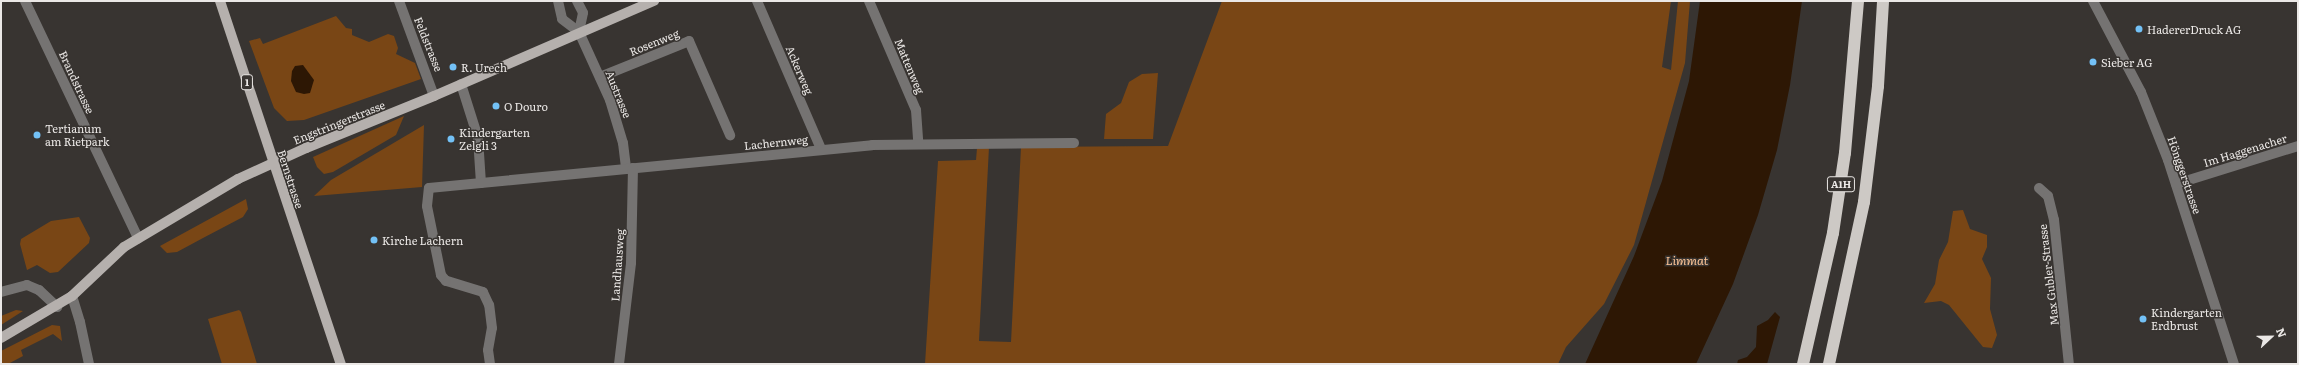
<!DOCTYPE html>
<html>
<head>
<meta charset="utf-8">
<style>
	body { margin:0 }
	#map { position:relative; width:2299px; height:365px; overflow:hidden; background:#383431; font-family:Literata,serif }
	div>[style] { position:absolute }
	.green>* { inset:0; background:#794615 }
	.water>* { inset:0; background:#2d1704 }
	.minor>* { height:10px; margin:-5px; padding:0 5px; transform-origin:5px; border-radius:5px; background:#757372 }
	.major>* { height:10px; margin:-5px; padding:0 5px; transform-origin:5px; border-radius:5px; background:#b5b0ad }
	.highway>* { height:12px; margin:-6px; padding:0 6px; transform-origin:6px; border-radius:6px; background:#cdc9c5 }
	.dots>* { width:11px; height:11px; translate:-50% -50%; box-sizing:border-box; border:2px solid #383431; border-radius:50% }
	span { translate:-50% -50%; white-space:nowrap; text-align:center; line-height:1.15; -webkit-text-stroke:3px #383431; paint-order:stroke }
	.shield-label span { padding:1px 3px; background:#383431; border:1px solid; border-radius:3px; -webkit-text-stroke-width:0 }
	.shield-label { font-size:10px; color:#ebe8e6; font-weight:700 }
	.poi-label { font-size:11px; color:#ebe8e6 }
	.left { translate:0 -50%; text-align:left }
	.street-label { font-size:11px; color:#ebe8e6 }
	.water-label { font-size:12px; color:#fdc496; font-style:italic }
	.frame { position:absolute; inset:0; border:2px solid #ebe8e6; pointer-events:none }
	.north { position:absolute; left:2251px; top:317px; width:40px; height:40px; -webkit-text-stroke:3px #383431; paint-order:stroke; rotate:68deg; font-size:11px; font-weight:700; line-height:16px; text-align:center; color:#ebe8e6 }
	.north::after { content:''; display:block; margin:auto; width:14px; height:18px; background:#ebe8e6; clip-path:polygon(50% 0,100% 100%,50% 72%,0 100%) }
</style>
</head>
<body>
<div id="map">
	<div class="green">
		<i style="clip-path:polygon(1222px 1px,1671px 1px,1662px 67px,1671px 70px,1678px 1px,1690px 1px,1685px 63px,1634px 245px,1604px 304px,1566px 347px,1558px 364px,925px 364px,938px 161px,976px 160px,977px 148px,989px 147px,979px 341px,1011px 342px,1021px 147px,1168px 146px)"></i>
		<i style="clip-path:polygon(336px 16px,346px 28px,352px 29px,352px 35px,369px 42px,388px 34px,394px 36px,398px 48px,396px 54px,415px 63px,421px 79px,304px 120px,287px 121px,274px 108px,249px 41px,260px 38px,263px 44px)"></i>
		<i style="clip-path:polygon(1158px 73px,1153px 139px,1104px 139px,1106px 114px,1121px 103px,1129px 82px,1142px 74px)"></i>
		<i style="clip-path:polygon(404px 116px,396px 135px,333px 172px,324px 174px,317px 167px,313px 157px)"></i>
		<i style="clip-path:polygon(424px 125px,422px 187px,314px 196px,331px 180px)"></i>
		<i style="clip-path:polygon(246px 199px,248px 209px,243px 217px,203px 238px,177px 252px,167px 253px,160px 246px)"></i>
		<i style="clip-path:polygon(1963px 210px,1970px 229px,1987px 235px,1987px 247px,1982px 259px,1991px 278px,1990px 309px,1997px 335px,1992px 348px,1983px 347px,1949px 305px,1941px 301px,1924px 303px,1935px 284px,1939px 260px,1948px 242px,1953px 211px)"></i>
		<i style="clip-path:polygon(79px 217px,90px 238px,89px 243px,58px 272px,50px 273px,37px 265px,27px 270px,20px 244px,21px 239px,51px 221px)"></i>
		<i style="clip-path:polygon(16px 310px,23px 311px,1px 325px,1px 316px)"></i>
		<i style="clip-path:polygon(239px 310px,241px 312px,257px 364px,222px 364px,208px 319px)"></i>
		<i style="clip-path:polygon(52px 325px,60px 326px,62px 341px,53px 334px,21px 350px,23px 356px,8px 364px,1px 364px,1px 351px)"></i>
	</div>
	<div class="water">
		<i style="clip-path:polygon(1700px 1px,1802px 1px,1790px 85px,1777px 150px,1758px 215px,1733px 284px,1696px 364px,1585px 364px,1634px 256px,1662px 181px,1689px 81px)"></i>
		<i style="clip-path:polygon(303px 65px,314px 80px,310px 93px,304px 94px,296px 92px,291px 81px,292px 71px,295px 66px)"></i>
		<i style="clip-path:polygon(1775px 312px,1780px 317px,1767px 364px,1737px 364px,1738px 360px,1747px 357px,1756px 347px,1757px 326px,1768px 320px)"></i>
	</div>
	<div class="minor">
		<i style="left:25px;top:1px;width:263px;rotate:64.5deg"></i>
		<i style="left:399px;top:1px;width:101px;rotate:69.8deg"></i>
		<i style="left:558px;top:1px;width:18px;rotate:77deg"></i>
		<i style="left:562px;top:19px;width:21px;rotate:37deg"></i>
		<i style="left:579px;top:32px;width:75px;rotate:65.5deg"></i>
		<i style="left:610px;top:100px;width:45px;rotate:73.2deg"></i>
		<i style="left:623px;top:143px;width:26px;rotate:83deg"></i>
		<i style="left:577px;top:1px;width:13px;rotate:63deg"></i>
		<i style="left:583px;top:13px;width:19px;rotate:102deg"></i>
		<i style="left:757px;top:1px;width:161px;rotate:66.6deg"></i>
		<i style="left:869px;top:1px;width:119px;rotate:66.7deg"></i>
		<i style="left:916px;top:110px;width:32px;rotate:86deg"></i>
		<i style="left:2093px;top:1px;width:103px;rotate:62.2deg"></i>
		<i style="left:2141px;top:92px;width:73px;rotate:68.3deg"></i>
		<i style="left:2168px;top:160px;width:214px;rotate:72.1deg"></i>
		<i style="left:600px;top:77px;width:96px;rotate:-22deg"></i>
		<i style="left:689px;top:41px;width:103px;rotate:66.4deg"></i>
		<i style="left:461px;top:84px;width:57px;rotate:72.5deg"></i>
		<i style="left:478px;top:138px;width:45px;rotate:86.2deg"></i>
		<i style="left:2176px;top:184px;width:128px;rotate:-17.3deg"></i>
		<i style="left:2039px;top:188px;width:12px;rotate:42deg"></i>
		<i style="left:2048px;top:196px;width:25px;rotate:76deg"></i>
		<i style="left:2054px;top:220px;width:145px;rotate:84.1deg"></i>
		<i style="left:1px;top:292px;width:27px;rotate:-15deg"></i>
		<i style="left:27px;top:285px;width:13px;rotate:23deg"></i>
		<i style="left:39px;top:290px;width:25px;rotate:43deg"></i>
		<i style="left:72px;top:296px;width:27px;rotate:73deg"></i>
		<i style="left:80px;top:322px;width:43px;rotate:77.9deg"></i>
		<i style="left:490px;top:364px;width:14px;rotate:-98deg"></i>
		<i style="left:488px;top:350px;width:22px;rotate:-80deg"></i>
		<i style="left:492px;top:328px;width:23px;rotate:-97deg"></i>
		<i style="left:489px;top:305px;width:14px;rotate:-115deg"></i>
		<i style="left:483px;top:292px;width:39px;rotate:-163deg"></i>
		<i style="left:446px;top:281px;width:8px;rotate:-130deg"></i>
		<i style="left:441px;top:275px;width:70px;rotate:-101.5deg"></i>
		<i style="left:427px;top:206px;width:18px;rotate:-84deg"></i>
		<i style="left:429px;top:188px;width:445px;rotate:-5.5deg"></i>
		<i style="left:872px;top:145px;width:202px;rotate:-0.6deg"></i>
		<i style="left:619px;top:364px;width:102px;rotate:-83.2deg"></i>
		<i style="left:631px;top:263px;width:95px;rotate:-88.8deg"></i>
	</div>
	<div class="major">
		<i style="left:220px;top:1px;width:383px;rotate:71.6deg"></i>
		<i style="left:1px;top:338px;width:82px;rotate:-30.6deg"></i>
		<i style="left:72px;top:296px;width:71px;rotate:-43.3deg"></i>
		<i style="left:124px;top:247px;width:133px;rotate:-30.8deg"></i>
		<i style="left:238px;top:179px;width:75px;rotate:-24.5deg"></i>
		<i style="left:306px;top:148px;width:138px;rotate:-22.1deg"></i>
		<i style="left:434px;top:96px;width:240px;rotate:-23.4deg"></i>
	</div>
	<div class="highway">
		<i style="left:1803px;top:364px;width:134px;rotate:-77.1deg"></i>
		<i style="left:1833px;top:233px;width:81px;rotate:-81.5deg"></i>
		<i style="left:1845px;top:153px;width:153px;rotate:-85.1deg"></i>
		<i style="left:1829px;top:364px;width:166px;rotate:-77.8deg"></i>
		<i style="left:1864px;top:202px;width:117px;rotate:-83.1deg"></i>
		<i style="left:1878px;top:86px;width:85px;rotate:-86.6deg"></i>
	</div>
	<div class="dots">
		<i style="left:2139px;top:29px;background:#73c1f6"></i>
		<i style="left:2093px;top:62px;background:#73c1f6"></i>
		<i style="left:453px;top:67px;background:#73c1f6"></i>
		<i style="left:496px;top:106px;background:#73c1f6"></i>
		<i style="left:37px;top:135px;background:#73c1f6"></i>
		<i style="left:451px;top:139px;background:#73c1f6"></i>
		<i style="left:374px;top:240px;background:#73c1f6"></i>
		<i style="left:2143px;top:319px;background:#73c1f6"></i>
	</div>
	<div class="shield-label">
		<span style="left:247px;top:82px">1</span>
		<span style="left:1841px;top:184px">A1H</span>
	</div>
	<div class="poi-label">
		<span class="left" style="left:2147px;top:29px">HadererDruck AG</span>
		<span class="left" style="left:2101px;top:62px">Sieber AG</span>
		<span class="left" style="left:461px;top:67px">R. Urech</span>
		<span class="left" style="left:504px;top:106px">O Douro</span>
		<span class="left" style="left:45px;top:135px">Tertianum<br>am Rietpark</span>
		<span class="left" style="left:459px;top:139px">Kindergarten<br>Zelgli 3</span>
		<span class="left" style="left:382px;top:240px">Kirche Lachern</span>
		<span class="left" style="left:2151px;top:319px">Kindergarten<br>Erdbrust</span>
	</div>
	<div class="street-label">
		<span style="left:654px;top:42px;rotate:-22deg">Rosenweg</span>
		<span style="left:429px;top:44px;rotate:68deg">Feldstrasse</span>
		<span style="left:910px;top:66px;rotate:67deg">Mattenweg</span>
		<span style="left:800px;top:70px;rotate:67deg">Ackerweg</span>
		<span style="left:77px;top:82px;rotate:65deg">Brandstrasse</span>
		<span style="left:619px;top:94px;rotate:68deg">Austrasse</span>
		<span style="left:339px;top:122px;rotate:-22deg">Engstringerstrasse</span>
		<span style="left:776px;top:142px;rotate:-6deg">Lachernweg</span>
		<span style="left:2245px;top:150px;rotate:-17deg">Im Haggenacher</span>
		<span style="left:2185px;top:175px;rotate:71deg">Hönggerstrasse</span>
		<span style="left:291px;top:179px;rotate:72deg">Bernstrasse</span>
		<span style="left:617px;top:265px;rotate:-86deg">Landhausweg</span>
		<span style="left:2048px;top:275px;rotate:-97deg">Max Gubler-Strasse</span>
	</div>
	<div class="water-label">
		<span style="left:1687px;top:261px">Limmat</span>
	</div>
	<div class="frame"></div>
	<div class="north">N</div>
</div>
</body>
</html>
